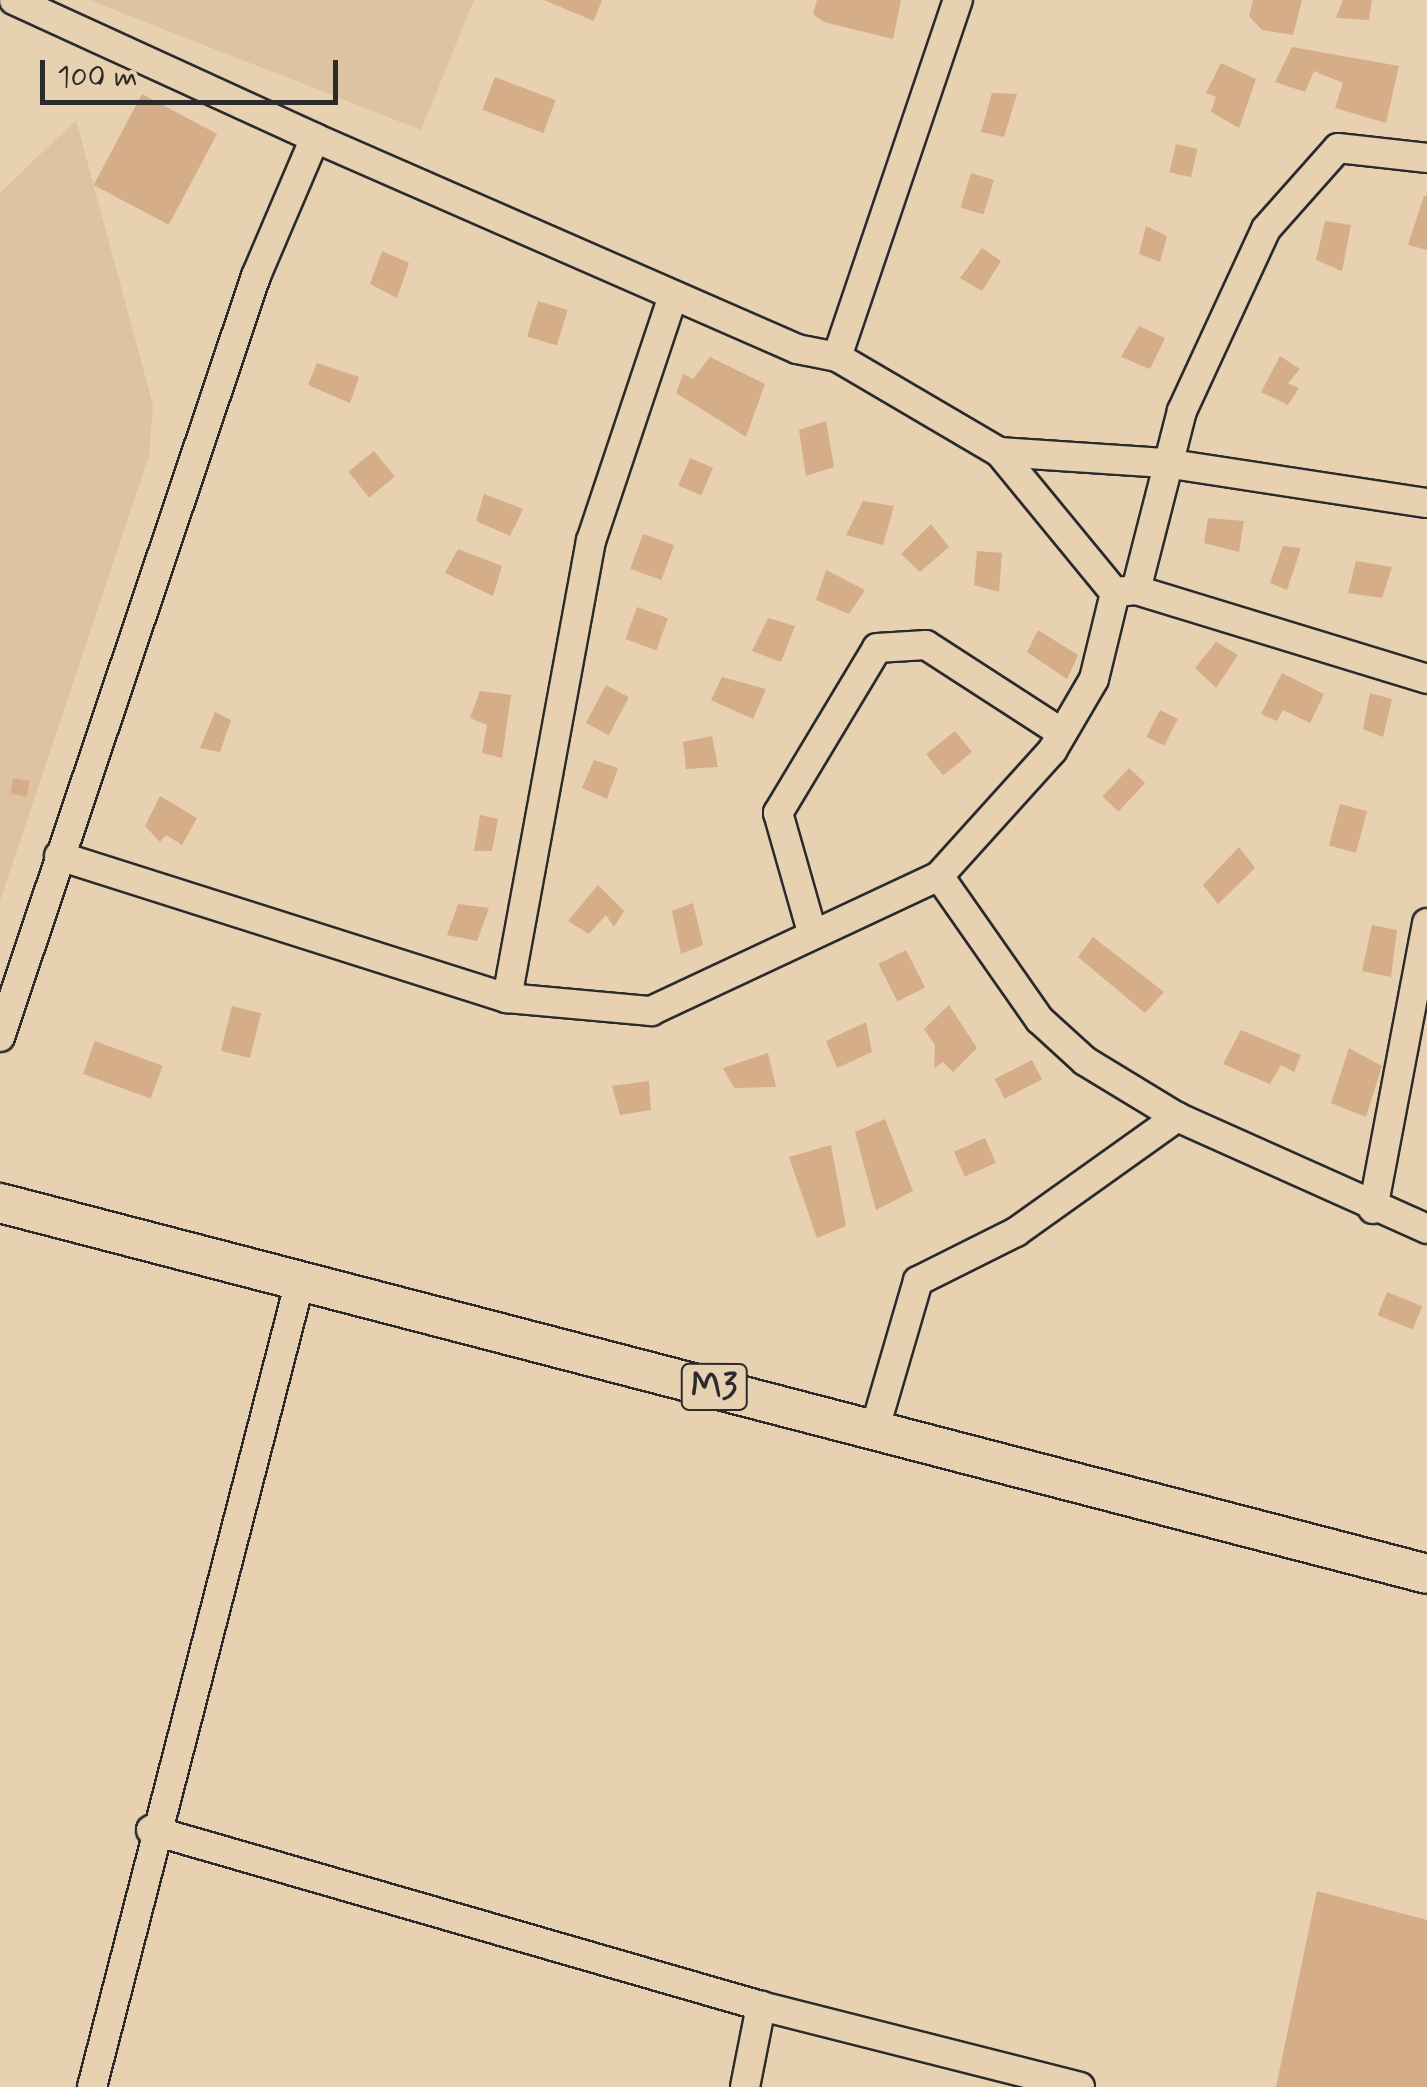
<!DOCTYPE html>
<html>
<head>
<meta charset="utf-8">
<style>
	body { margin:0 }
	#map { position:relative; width:1427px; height:2087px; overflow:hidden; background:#e7d1b0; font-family:Mynerve,sans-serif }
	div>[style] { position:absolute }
	.built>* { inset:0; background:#dec3a2 }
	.building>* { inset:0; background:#d5ad88; transform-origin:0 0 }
	.roads { filter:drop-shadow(2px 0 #2b2b2b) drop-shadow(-2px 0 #2b2b2b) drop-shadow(0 2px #2b2b2b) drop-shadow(0 -2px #2b2b2b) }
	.minor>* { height:28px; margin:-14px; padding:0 14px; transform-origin:14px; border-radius:14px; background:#e7d1b0 }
	.major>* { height:38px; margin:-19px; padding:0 19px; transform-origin:19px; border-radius:19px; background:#e7d1b0 }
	span { translate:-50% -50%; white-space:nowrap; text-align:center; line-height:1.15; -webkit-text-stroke:8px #e7d1b0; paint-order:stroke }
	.shield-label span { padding:2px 8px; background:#e7d1b0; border:2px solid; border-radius:8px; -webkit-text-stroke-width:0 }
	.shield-label { font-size:35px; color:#2b2b2b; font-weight:700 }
	.scale { position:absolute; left:40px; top:60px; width:298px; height:45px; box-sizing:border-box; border:5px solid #2b2b2b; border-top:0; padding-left:12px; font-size:30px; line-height:35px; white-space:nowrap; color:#2b2b2b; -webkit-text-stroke:8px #e7d1b0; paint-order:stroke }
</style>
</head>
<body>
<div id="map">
	<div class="built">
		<i style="clip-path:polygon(89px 0,474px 0,421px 130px)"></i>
		<i style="clip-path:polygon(76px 120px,153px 405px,149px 456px,0 901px,0 193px)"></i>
	</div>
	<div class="building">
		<i style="clip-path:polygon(544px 0,602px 0,594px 21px)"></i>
		<i style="clip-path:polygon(817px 0,901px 0,893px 39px,824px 22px,813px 14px)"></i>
		<i style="clip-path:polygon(1253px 0,1302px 0,1293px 35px,1262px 30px,1249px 16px)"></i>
		<i style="clip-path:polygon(1343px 0,1372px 0,1369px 20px,1336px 18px)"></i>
		<i style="clip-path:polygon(1292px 47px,1399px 66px,1386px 123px,1335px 108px,1343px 83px,1314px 71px,1305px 92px,1275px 82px)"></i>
		<i style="clip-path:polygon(1221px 63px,1256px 79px,1239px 128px,1211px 112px,1216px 97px,1206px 93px)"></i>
		<i style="left:495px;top:77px;width:65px;height:35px;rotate:21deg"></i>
		<i style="clip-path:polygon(992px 93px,1017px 94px,1004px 137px,981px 132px)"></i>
		<i style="left:142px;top:94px;width:85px;height:103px;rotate:28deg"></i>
		<i style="left:1176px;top:144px;width:22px;height:29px;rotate:13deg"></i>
		<i style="left:971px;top:173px;width:24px;height:36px;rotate:17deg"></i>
		<i style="clip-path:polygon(1424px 196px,1427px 196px,1427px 250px,1408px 245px)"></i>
		<i style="clip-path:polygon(1325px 221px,1351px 225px,1342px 271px,1316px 260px)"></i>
		<i style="clip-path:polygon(1146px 226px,1167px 236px,1160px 262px,1139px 254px)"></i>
		<i style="clip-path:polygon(982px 248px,1001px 261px,982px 291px,960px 278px)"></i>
		<i style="clip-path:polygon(382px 251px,409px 263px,397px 298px,370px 284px)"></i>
		<i style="left:538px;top:301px;width:31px;height:37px;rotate:17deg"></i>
		<i style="clip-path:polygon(1139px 326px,1165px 338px,1150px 369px,1121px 357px)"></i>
		<i style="clip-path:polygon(1280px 356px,1300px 369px,1288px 383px,1299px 388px,1288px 405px,1261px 392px)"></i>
		<i style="clip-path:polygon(710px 357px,765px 384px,746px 437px,676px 393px,683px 374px,693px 379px)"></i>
		<i style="clip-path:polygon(317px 363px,359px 377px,350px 403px,308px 385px)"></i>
		<i style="clip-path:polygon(826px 421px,834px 467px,806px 476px,799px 430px)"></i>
		<i style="left:374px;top:451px;width:33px;height:33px;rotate:51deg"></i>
		<i style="left:690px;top:458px;width:25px;height:30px;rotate:23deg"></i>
		<i style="clip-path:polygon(484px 494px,523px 509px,510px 536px,476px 521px)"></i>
		<i style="clip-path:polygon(863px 501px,894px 506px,883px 545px,846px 535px)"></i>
		<i style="clip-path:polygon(1208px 518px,1244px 521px,1239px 552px,1204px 543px)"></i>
		<i style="clip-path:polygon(931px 524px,949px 547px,920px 572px,901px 554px)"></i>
		<i style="left:643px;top:534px;width:33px;height:37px;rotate:20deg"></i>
		<i style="clip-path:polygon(1283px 546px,1301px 548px,1287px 590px,1270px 583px)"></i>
		<i style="clip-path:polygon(458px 549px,502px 566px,493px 596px,445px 573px)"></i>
		<i style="clip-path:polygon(977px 551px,1002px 553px,999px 592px,974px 585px)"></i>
		<i style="clip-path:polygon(1356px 561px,1392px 567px,1382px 598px,1348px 593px)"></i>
		<i style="clip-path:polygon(826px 570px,865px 590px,849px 614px,816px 600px)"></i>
		<i style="left:637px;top:607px;width:33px;height:34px;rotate:20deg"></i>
		<i style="clip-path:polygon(768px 618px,795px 626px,781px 662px,752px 651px)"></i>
		<i style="clip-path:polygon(1038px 630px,1078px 655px,1067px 679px,1027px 652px)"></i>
		<i style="clip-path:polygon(1216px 642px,1238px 655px,1216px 688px,1195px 668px)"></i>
		<i style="clip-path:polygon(1282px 673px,1324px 694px,1310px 723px,1283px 710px,1277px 721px,1261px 714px)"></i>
		<i style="clip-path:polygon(722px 677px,766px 689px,753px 719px,711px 700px)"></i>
		<i style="left:606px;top:685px;width:26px;height:43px;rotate:28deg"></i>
		<i style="clip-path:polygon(480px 691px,511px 695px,502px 758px,482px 753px,487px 725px,470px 718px)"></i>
		<i style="clip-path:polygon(1370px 693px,1392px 699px,1383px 737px,1363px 729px)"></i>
		<i style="left:1160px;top:710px;width:20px;height:30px;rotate:27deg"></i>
		<i style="clip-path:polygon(215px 712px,231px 720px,220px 752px,200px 748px)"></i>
		<i style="left:955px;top:731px;width:27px;height:37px;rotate:51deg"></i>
		<i style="clip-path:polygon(712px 736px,718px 767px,686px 769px,683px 742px)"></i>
		<i style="clip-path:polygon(594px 760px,618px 768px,607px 799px,582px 788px)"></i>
		<i style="left:1129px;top:768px;width:22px;height:39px;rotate:43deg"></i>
		<i style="left:13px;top:778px;width:17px;height:16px;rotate:10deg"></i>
		<i style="clip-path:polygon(160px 796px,197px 818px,182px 845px,166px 835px,160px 842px,145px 826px)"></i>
		<i style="left:1340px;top:804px;width:28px;height:43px;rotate:15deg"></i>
		<i style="clip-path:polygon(480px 815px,498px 819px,492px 851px,474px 851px)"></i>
		<i style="clip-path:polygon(1239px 847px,1255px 868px,1218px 904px,1203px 885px)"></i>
		<i style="clip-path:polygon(598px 885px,624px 911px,614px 927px,606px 915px,589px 934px,568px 921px)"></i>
		<i style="clip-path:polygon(693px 903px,703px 945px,681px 954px,672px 911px)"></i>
		<i style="clip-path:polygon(458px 904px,489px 908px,477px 941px,447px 935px)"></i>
		<i style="clip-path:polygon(1372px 925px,1397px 930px,1391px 977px,1362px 971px)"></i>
		<i style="clip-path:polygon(1093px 937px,1164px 992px,1145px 1013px,1078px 957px)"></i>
		<i style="left:906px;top:950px;width:42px;height:31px;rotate:63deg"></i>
		<i style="clip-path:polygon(949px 1005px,977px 1048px,953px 1072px,943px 1062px,934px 1068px,935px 1045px,924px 1029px)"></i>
		<i style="left:232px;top:1006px;width:30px;height:46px;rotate:14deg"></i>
		<i style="clip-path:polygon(866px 1022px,872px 1052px,837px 1068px,826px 1041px)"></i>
		<i style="clip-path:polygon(1241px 1030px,1301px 1055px,1294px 1072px,1281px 1065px,1270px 1084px,1223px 1064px)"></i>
		<i style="left:95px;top:1041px;width:72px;height:35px;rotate:20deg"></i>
		<i style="clip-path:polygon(1349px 1048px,1382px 1066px,1366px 1117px,1331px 1103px)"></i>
		<i style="clip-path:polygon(768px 1053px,776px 1087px,734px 1088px,723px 1068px)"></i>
		<i style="left:1032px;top:1060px;width:22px;height:42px;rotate:63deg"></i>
		<i style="clip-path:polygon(649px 1081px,651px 1110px,620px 1115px,612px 1086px)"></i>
		<i style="clip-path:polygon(885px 1119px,913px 1191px,876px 1210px,855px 1132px)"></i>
		<i style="left:985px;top:1138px;width:27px;height:34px;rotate:66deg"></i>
		<i style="clip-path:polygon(831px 1145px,846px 1226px,817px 1238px,789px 1157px)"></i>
		<i style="left:1387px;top:1292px;width:38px;height:25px;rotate:22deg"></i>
		<i style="clip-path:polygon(1317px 1891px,1427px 1920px,1427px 2087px,1276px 2087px)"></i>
	</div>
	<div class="roads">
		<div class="minor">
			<i style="left:315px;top:138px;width:526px;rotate:23.64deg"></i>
			<i style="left:797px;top:349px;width:41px;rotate:11.3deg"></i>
			<i style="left:837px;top:357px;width:377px;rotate:-71.3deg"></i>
			<i style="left:999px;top:452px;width:166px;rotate:3.8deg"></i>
			<i style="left:1165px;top:463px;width:265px;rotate:8.7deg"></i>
			<i style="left:1136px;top:590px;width:185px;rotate:-75.6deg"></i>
			<i style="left:1182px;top:411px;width:200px;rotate:-65.2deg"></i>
			<i style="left:1266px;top:229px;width:108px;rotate:-48.4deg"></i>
			<i style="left:1338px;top:148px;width:90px;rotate:6.4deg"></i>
			<i style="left:1117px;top:592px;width:19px;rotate:-6deg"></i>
			<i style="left:1136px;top:590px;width:304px;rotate:17deg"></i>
			<i style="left:59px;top:856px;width:470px;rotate:17.6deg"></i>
			<i style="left:507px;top:998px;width:465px;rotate:-79.6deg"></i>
			<i style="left:591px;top:541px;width:258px;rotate:-71.5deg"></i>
			<i style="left:939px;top:876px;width:176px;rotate:55deg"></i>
			<i style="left:1040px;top:1020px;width:61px;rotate:42.3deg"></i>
			<i style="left:1085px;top:1061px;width:108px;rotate:31.3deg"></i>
			<i style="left:1177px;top:1117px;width:274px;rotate:24.1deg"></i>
			<i style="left:812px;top:932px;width:124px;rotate:-105.9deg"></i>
			<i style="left:778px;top:813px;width:192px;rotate:-59deg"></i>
			<i style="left:877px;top:648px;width:49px;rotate:-3.5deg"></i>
			<i style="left:926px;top:645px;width:162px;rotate:32.9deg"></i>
			<i style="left:507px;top:998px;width:145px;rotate:5.2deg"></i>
			<i style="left:651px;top:1011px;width:318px;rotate:-25.1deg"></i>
			<i style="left:939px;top:876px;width:169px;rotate:-47.9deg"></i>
			<i style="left:1052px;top:751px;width:83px;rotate:-59.7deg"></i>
			<i style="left:1094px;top:679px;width:89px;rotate:-76.3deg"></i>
			<i style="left:1115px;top:593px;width:183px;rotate:-129.4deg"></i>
			<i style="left:999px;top:452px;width:188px;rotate:-149.6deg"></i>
			<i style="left:0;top:1037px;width:803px;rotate:-71.41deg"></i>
			<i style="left:256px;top:276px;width:150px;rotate:-66.9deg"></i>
			<i style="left:315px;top:138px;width:331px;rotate:-155.4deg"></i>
			<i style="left:1373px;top:1209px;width:291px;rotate:-79.3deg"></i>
			<i style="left:875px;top:1428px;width:153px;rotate:-73.7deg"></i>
			<i style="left:918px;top:1281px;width:110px;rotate:-26.6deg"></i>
			<i style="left:1016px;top:1232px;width:198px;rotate:-35.5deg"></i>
			<i style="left:151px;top:1830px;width:635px;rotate:16.09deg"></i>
			<i style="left:761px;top:2006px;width:329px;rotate:14.2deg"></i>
			<i style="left:92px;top:2087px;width:832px;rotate:-75.53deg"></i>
			<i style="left:745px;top:2087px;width:83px;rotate:-78.8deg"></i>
		</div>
		<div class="major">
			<i style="left:0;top:1203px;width:1474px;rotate:14.57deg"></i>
		</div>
	</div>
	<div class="shield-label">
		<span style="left:714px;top:1387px">M3</span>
	</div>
	<div class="scale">100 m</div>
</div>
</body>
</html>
